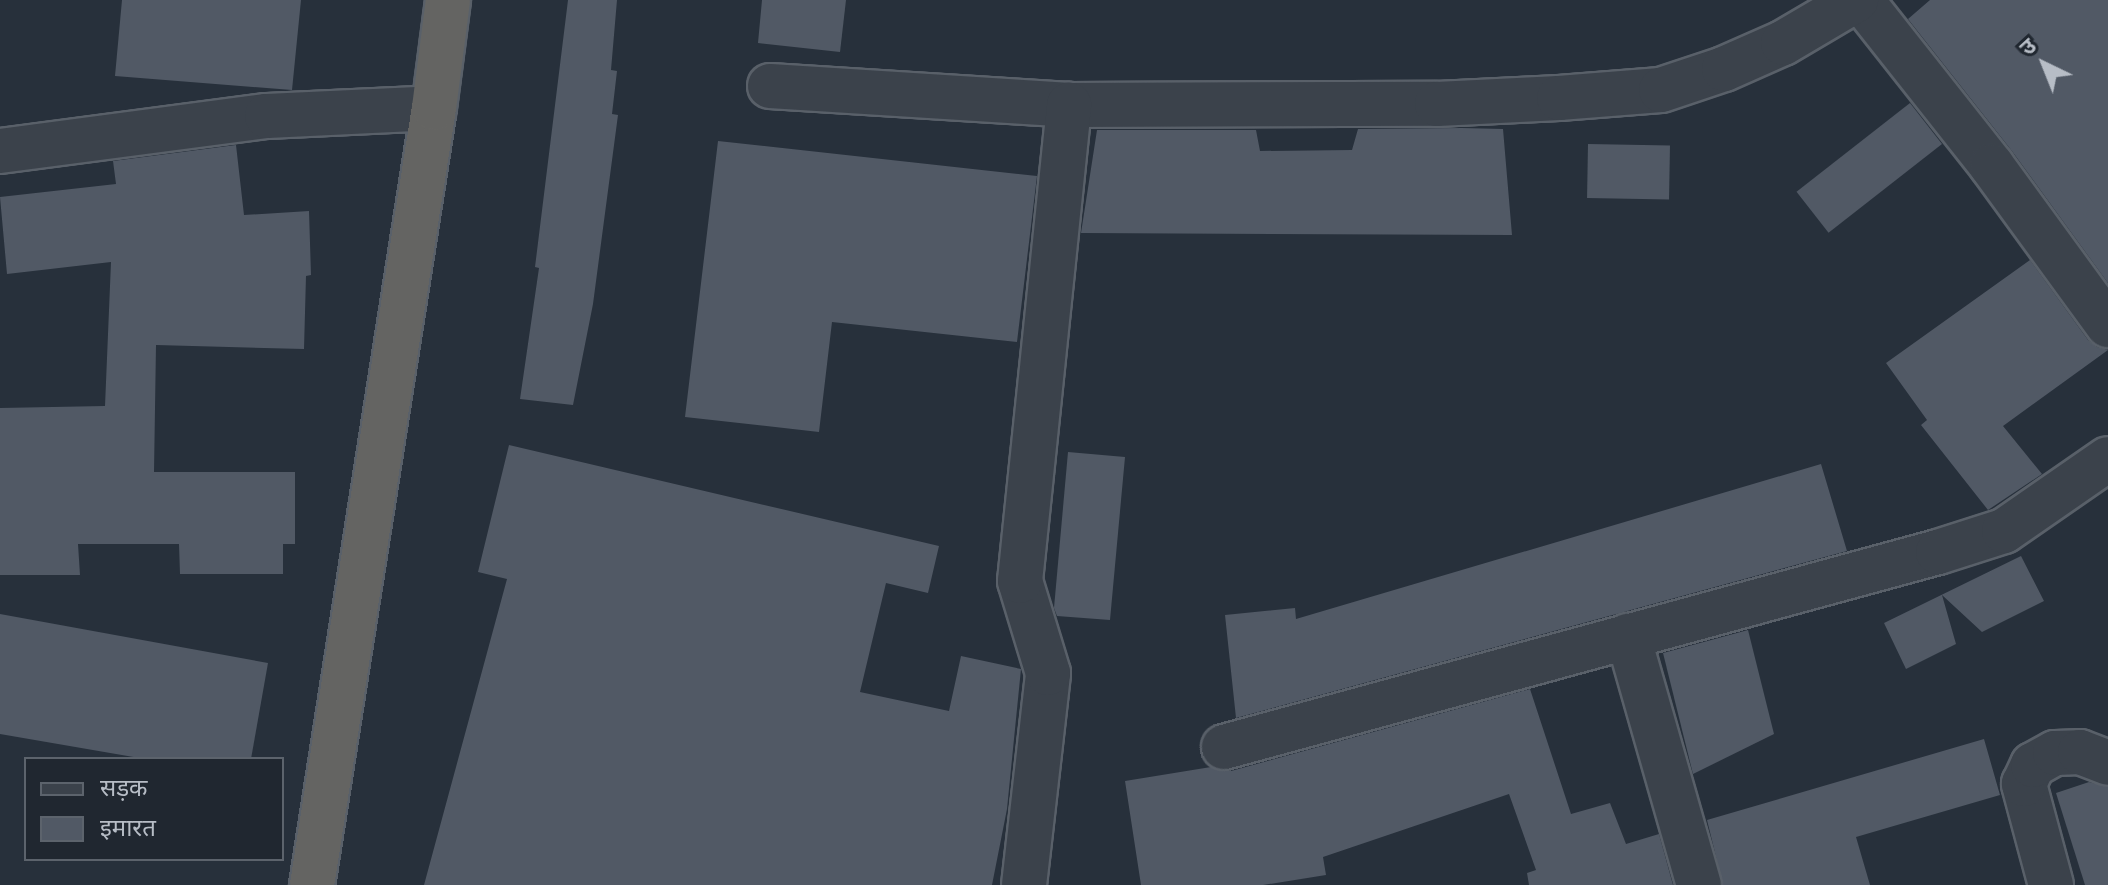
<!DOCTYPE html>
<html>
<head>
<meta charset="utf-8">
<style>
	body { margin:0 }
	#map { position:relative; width:2108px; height:885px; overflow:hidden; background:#27303b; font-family:"Space Grotesk","Noto Sans Devanagari",sans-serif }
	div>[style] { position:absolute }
	.building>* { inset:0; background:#515965; transform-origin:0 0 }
	.roads { filter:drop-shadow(2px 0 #596069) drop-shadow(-2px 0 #596069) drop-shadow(0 2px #596069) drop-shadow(0 -2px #596069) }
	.minor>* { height:44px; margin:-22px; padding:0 22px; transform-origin:22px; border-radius:22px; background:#3b424b }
	.trunk>* { height:44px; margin:-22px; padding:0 22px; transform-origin:22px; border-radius:22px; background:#646462 }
	span { translate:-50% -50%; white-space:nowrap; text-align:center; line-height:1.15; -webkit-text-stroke:6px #202730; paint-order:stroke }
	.legend { position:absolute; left:24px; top:757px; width:260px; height:104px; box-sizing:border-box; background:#202730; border:2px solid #5c636c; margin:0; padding:10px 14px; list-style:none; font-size:24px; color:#b7bdc6 }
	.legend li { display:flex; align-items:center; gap:16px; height:40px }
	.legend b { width:40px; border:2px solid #5c636c }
	.north { position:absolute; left:2004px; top:24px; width:80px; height:80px; -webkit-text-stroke:6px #202730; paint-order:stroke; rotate:317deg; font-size:22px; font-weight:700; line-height:32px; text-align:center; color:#b7bdc6 }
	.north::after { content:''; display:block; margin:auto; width:28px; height:36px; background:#b7bdc6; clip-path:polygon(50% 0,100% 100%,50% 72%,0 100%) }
</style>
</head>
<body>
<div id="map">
	<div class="building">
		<i style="clip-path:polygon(122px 0,301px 0,292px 90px,115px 76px)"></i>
		<i style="clip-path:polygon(568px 0,617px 0,611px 70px,617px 71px,612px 114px,618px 115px,593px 304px,573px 405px,520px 399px,539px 268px,535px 267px)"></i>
		<i style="clip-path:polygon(762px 0,846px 0,840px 52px,758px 43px)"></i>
		<i style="clip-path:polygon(1930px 0,2108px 0,2108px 283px,2012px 151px,1908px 19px)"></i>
		<i style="left:1910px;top:103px;width:52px;height:144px;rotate:52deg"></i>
		<i style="clip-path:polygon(1462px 128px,1503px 129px,1512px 235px,1081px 233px,1097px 130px,1256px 130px,1260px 151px,1352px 150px,1358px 129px)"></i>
		<i style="clip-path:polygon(718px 141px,1037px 176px,1017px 342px,832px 322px,819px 432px,685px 417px)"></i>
		<i style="left:1588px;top:144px;width:82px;height:54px;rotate:1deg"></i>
		<i style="clip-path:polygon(236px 145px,244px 215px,309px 211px,311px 275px,306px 276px,304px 349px,156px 345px,154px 472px,295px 472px,295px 544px,283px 544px,283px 574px,180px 574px,179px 544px,78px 544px,80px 575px,0 575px,0 408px,105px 406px,111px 262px,7px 274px,0 197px,116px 184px,113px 161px)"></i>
		<i style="clip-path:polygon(2030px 260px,2088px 340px,2097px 347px,2108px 350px,2003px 426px,2042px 474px,1988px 510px,1921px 425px,1927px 420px,1886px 363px)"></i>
		<i style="clip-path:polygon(509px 445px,939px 546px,928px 593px,886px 583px,860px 692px,949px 711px,961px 656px,1021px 669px,1007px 809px,992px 885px,424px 885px,507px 579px,478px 572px)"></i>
		<i style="clip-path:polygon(1068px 452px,1125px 457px,1110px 620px,1057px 616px,1054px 608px)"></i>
		<i style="clip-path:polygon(1821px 464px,1847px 551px,1236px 718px,1225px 615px,1295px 608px,1296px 619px)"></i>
		<i style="clip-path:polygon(2021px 556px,2044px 601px,1982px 632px,1942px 595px,1956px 644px,1906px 669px,1884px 623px)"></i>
		<i style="clip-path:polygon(0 614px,268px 663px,251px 759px,145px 759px,0 734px)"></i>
		<i style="clip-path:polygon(1748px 630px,1774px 734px,1693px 774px,1663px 653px)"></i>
		<i style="clip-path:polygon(1530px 689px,1571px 814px,1610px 803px,1626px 844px,1659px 834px,1673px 885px,1529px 885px,1527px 873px,1536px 870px,1509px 794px,1323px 857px,1326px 875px,1263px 885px,1141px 885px,1125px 781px,1211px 767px,1231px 771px)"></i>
		<i style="clip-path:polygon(1984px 739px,2000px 795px,1856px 837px,1870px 885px,1723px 885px,1707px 820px)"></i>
		<i style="clip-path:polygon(2089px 782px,2108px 787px,2108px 885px,2085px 885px,2056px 793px)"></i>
	</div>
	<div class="roads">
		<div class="minor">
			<i style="left:1861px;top:0;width:211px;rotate:51.7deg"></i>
			<i style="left:1992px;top:166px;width:197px;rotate:53.9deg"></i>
			<i style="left:770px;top:86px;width:300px;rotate:3.6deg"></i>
			<i style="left:1069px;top:105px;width:368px;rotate:-0.2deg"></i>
			<i style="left:1437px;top:104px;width:122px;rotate:-2.8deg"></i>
			<i style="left:1559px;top:98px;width:102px;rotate:-4.5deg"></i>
			<i style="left:1661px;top:90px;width:66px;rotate:-18.4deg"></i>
			<i style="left:1724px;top:69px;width:64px;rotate:-23.8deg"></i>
			<i style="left:1783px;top:43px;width:85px;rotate:-30.5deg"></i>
			<i style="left:0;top:151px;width:269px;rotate:-7.5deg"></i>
			<i style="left:267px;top:116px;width:167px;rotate:-2.7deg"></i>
			<i style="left:1628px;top:636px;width:259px;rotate:74.1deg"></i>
			<i style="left:1224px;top:747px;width:740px;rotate:-15.28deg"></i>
			<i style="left:1938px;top:552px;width:69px;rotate:-17.7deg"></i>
			<i style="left:2004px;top:531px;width:126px;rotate:-34.7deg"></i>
			<i style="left:1024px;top:885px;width:213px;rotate:-83.5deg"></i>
			<i style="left:1048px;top:673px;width:96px;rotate:-106.9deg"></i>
			<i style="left:1020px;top:581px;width:479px;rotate:-84.1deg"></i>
			<i style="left:2051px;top:885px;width:105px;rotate:-105deg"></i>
			<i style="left:2024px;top:784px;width:21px;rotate:-65deg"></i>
			<i style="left:2033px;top:765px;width:25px;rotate:-29deg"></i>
			<i style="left:2055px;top:753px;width:25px;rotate:-2deg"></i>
			<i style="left:2080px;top:752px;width:30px;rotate:21deg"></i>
		</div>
		<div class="trunk">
			<i style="left:312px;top:885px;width:787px;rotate:-81.08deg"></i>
			<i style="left:434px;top:108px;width:109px;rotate:-82.6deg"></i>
		</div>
	</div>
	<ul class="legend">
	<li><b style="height:10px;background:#3b424b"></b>सड़क</li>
	<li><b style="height:22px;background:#515965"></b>इमारत</li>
	</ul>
	<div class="north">उ</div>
</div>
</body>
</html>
